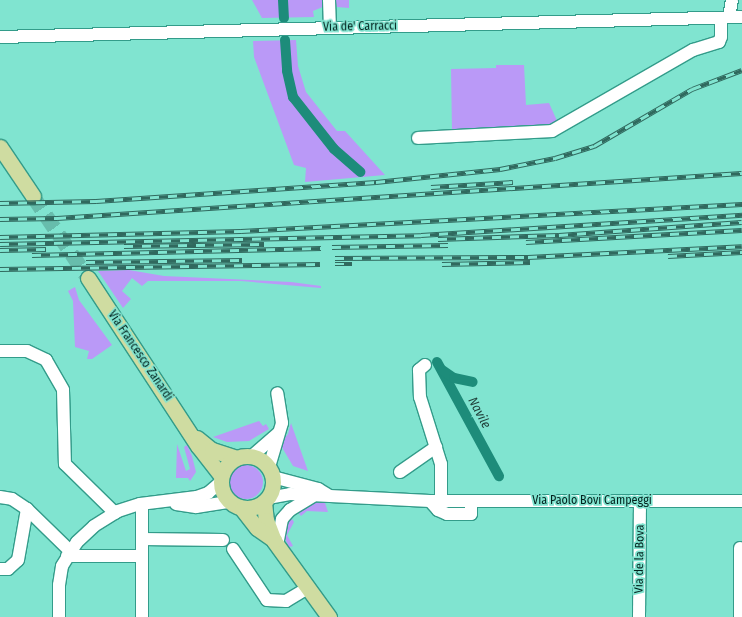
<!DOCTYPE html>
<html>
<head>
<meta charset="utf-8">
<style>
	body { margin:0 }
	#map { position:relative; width:742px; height:617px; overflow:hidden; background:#80e4d0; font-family:"Fira Sans Condensed",sans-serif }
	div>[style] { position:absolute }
	.green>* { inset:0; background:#ba99f7 }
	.round { border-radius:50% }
	.canal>* { height:10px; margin:-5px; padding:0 5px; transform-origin:5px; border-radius:5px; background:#1d8c7a }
	.major-tunnel>* { height:15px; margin-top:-7.5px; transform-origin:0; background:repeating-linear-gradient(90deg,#67bdac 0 15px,transparent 0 23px) }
	.roads { filter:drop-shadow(1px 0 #339c8a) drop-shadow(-1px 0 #339c8a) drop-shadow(0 1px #339c8a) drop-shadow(0 -1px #339c8a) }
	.minor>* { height:12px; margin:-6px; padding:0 6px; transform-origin:6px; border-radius:6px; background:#fff }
	.major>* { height:15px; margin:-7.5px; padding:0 7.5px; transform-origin:7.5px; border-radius:7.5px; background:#cfdca1 }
	.major>.ring { margin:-7.5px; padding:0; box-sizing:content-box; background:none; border:15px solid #cfdca1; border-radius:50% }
	.rail>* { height:4.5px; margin-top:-2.25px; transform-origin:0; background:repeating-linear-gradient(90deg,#80e4d0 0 9px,#30695e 0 18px); box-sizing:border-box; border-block:1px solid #30695e }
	span { translate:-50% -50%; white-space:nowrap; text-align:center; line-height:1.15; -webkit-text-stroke:3.5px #80e4d0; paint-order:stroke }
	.street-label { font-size:12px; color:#01211c }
	.water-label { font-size:13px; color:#1e3d37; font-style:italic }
</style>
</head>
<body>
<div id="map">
	<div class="green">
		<i style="clip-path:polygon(252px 0,324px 0,325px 6px,313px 11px,314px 17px,262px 18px)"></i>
		<i style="clip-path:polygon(335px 0,349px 0,349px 8px,337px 7px)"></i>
		<i style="clip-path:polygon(296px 40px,298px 66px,306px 92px,337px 131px,345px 131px,385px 175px,305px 182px,306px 168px,294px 165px,254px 57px,253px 41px)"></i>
		<i style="clip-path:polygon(496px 65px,524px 65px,526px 105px,549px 103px,558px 123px,549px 128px,452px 131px,451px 69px,496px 68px)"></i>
		<i style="clip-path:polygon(129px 270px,164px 276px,291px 282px,321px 286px,321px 288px,241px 281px,148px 281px,142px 286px,132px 278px,122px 291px,131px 299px,123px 308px,98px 271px)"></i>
		<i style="clip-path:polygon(75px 287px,79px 300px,112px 345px,92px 359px,87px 359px,89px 351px,75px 347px,73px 301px,68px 291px)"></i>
		<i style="clip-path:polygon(259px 421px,263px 426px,266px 424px,269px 429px,249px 441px,227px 442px,213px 437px)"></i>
		<i style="clip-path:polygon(291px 423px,308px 471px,293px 466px,280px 444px,288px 434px)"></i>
		<i style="clip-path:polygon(177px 444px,186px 471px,190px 469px,184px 447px,187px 445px,192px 456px,196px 472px,190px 481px,188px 478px,176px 478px)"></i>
		<i class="round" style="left:229px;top:465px;width:34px;height:34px"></i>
		<i style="clip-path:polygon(313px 502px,325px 503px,328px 512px,307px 511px,301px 516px,296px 510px)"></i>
		<i style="clip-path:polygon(289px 515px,294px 522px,287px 535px,293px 546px,289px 547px,283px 535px)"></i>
	</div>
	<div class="canal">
		<i style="left:283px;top:0;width:18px;rotate:87deg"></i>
		<i style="left:285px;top:40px;width:31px;rotate:86deg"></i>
		<i style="left:287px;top:71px;width:27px;rotate:77deg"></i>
		<i style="left:293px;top:97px;width:66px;rotate:51.7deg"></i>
		<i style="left:334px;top:149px;width:35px;rotate:41deg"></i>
		<i style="left:437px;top:362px;width:130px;rotate:61.5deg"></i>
		<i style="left:442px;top:370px;width:14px;rotate:34deg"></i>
		<i style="left:454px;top:378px;width:19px;rotate:12deg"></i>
	</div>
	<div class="major-tunnel">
		<i style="left:33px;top:196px;width:99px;rotate:56.1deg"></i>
	</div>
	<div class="roads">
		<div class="minor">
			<i style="left:329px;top:0;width:27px;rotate:88deg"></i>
			<i style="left:729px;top:17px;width:17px;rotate:-80deg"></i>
			<i style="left:0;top:37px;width:742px;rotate:-1.54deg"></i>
			<i style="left:418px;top:138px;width:134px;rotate:-3deg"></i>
			<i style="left:552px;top:131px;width:163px;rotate:-29.9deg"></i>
			<i style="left:693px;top:50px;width:27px;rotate:-17deg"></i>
			<i style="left:719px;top:42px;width:5px;rotate:-68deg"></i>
			<i style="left:721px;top:37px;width:19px;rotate:-90deg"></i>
			<i style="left:0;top:351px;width:27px"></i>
			<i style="left:27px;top:351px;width:21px;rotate:25deg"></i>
			<i style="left:46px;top:360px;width:34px;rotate:60deg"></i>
			<i style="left:63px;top:390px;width:74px;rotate:88.5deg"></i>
			<i style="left:65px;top:464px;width:70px;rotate:44.4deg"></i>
			<i style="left:425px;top:365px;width:8px;rotate:140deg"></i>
			<i style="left:419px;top:370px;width:27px;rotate:88deg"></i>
			<i style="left:420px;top:397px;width:70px;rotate:72.6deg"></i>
			<i style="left:441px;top:464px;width:37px;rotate:90deg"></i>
			<i style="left:252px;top:456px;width:35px;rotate:-41deg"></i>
			<i style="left:269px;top:467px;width:46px;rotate:-73.5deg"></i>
			<i style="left:282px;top:423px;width:30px;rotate:-99deg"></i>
			<i style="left:400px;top:472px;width:44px;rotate:-34.8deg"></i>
			<i style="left:273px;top:477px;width:47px;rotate:14.9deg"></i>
			<i style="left:318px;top:489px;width:12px;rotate:31deg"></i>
			<i style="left:0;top:497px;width:12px;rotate:9deg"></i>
			<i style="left:12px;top:499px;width:18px;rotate:34deg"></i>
			<i style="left:27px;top:509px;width:60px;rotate:44.3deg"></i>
			<i style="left:268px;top:498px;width:22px;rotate:-10deg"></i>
			<i style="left:290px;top:494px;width:140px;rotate:2.9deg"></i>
			<i style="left:430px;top:501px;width:312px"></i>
			<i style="left:430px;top:501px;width:12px;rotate:48deg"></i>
			<i style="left:438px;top:510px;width:10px;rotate:24deg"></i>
			<i style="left:447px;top:514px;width:24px"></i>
			<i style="left:471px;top:514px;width:13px;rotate:-90deg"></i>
			<i style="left:142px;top:504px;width:113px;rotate:90deg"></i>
			<i style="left:176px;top:504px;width:20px;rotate:9deg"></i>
			<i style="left:196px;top:507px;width:32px;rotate:-9deg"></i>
			<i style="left:142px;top:539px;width:81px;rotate:0.7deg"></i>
			<i style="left:277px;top:545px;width:26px;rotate:-79deg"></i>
			<i style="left:282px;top:519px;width:12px;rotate:-48deg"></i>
			<i style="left:290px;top:510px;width:26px;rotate:-31deg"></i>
			<i style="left:233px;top:549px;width:61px;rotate:56.3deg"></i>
			<i style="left:267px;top:600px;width:19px;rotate:3deg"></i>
			<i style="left:286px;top:601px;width:26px;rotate:-31deg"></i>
			<i style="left:67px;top:556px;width:75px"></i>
			<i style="left:0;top:569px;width:8px"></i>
			<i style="left:8px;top:569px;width:13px;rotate:-42deg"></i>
			<i style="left:18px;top:560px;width:52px;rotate:-80deg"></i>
			<i style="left:59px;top:617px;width:32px;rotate:-90deg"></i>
			<i style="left:59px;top:585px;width:19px;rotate:-81deg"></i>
			<i style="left:62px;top:566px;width:28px;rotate:-58deg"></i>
			<i style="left:77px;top:542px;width:23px;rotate:-43deg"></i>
			<i style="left:94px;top:526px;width:28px;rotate:-32deg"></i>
			<i style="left:118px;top:511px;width:23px;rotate:-18deg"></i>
			<i style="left:140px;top:504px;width:57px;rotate:-7deg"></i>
			<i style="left:197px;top:497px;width:12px;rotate:-20deg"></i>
			<i style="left:208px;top:493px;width:16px;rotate:-40deg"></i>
			<i style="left:639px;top:617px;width:116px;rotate:-89.5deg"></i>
			<i style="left:740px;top:617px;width:69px;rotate:-90deg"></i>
		</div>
		<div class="major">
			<i style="left:0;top:147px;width:59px;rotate:56deg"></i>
			<i style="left:88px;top:278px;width:201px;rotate:56.8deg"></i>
			<i style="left:198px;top:446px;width:37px;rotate:52deg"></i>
			<i style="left:197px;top:438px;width:19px;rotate:39deg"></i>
			<i style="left:212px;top:450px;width:25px;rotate:18deg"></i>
			<i class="ring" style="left:221px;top:456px;width:37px;height:37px"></i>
			<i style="left:264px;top:502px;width:18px;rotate:84deg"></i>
			<i style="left:266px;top:520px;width:22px;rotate:69deg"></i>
			<i style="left:274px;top:541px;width:94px;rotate:54.1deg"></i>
			<i style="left:242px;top:509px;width:24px;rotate:52deg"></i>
			<i style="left:257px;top:528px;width:21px;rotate:35deg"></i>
		</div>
	</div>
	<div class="rail">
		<i style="left:431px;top:187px;width:82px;rotate:-3.5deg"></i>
		<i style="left:0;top:203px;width:96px;rotate:-1.2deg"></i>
		<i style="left:96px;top:201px;width:281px;rotate:-3.9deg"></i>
		<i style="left:376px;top:182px;width:125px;rotate:-6deg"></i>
		<i style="left:500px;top:169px;width:56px;rotate:-11.3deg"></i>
		<i style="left:555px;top:158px;width:41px;rotate:-17.1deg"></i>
		<i style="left:594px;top:146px;width:113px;rotate:-30.2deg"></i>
		<i style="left:692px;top:89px;width:53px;rotate:-20.8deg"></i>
		<i style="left:0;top:219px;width:57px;rotate:-1deg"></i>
		<i style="left:57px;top:218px;width:686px;rotate:-3.76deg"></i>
		<i style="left:0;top:237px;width:241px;rotate:-1.4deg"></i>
		<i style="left:241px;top:231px;width:502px;rotate:-3.08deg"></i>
		<i style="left:438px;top:239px;width:121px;rotate:-1.9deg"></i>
		<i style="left:559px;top:235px;width:183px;rotate:-4.1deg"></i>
		<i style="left:526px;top:242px;width:216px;rotate:-3.2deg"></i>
		<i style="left:0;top:244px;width:421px;rotate:-1.2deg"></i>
		<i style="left:421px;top:235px;width:322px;rotate:-3.6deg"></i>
		<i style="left:124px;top:246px;width:140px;rotate:-0.8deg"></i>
		<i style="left:332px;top:247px;width:116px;rotate:-1deg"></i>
		<i style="left:0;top:250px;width:46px;rotate:-1.2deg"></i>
		<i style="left:32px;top:255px;width:289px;rotate:-1.4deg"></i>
		<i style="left:668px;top:256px;width:74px;rotate:-3.1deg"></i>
		<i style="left:335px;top:258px;width:193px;rotate:-0.3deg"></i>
		<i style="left:528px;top:257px;width:214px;rotate:-2.9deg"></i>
		<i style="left:86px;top:262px;width:156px;rotate:-0.7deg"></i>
		<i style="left:335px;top:264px;width:17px"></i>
		<i style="left:442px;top:264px;width:88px;rotate:-1.3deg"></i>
		<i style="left:0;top:269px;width:320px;rotate:-0.9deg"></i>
	</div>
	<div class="street-label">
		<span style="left:360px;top:27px;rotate:-1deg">Via de' Carracci</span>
		<span style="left:140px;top:356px;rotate:56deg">Via Francesco Zanardi</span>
		<span style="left:592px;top:501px">Via Paolo Bovi Campeggi</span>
		<span style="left:640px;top:559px;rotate:-89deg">Via de la Bova</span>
	</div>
	<div class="water-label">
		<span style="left:479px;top:413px;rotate:62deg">Navile</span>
	</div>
</div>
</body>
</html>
